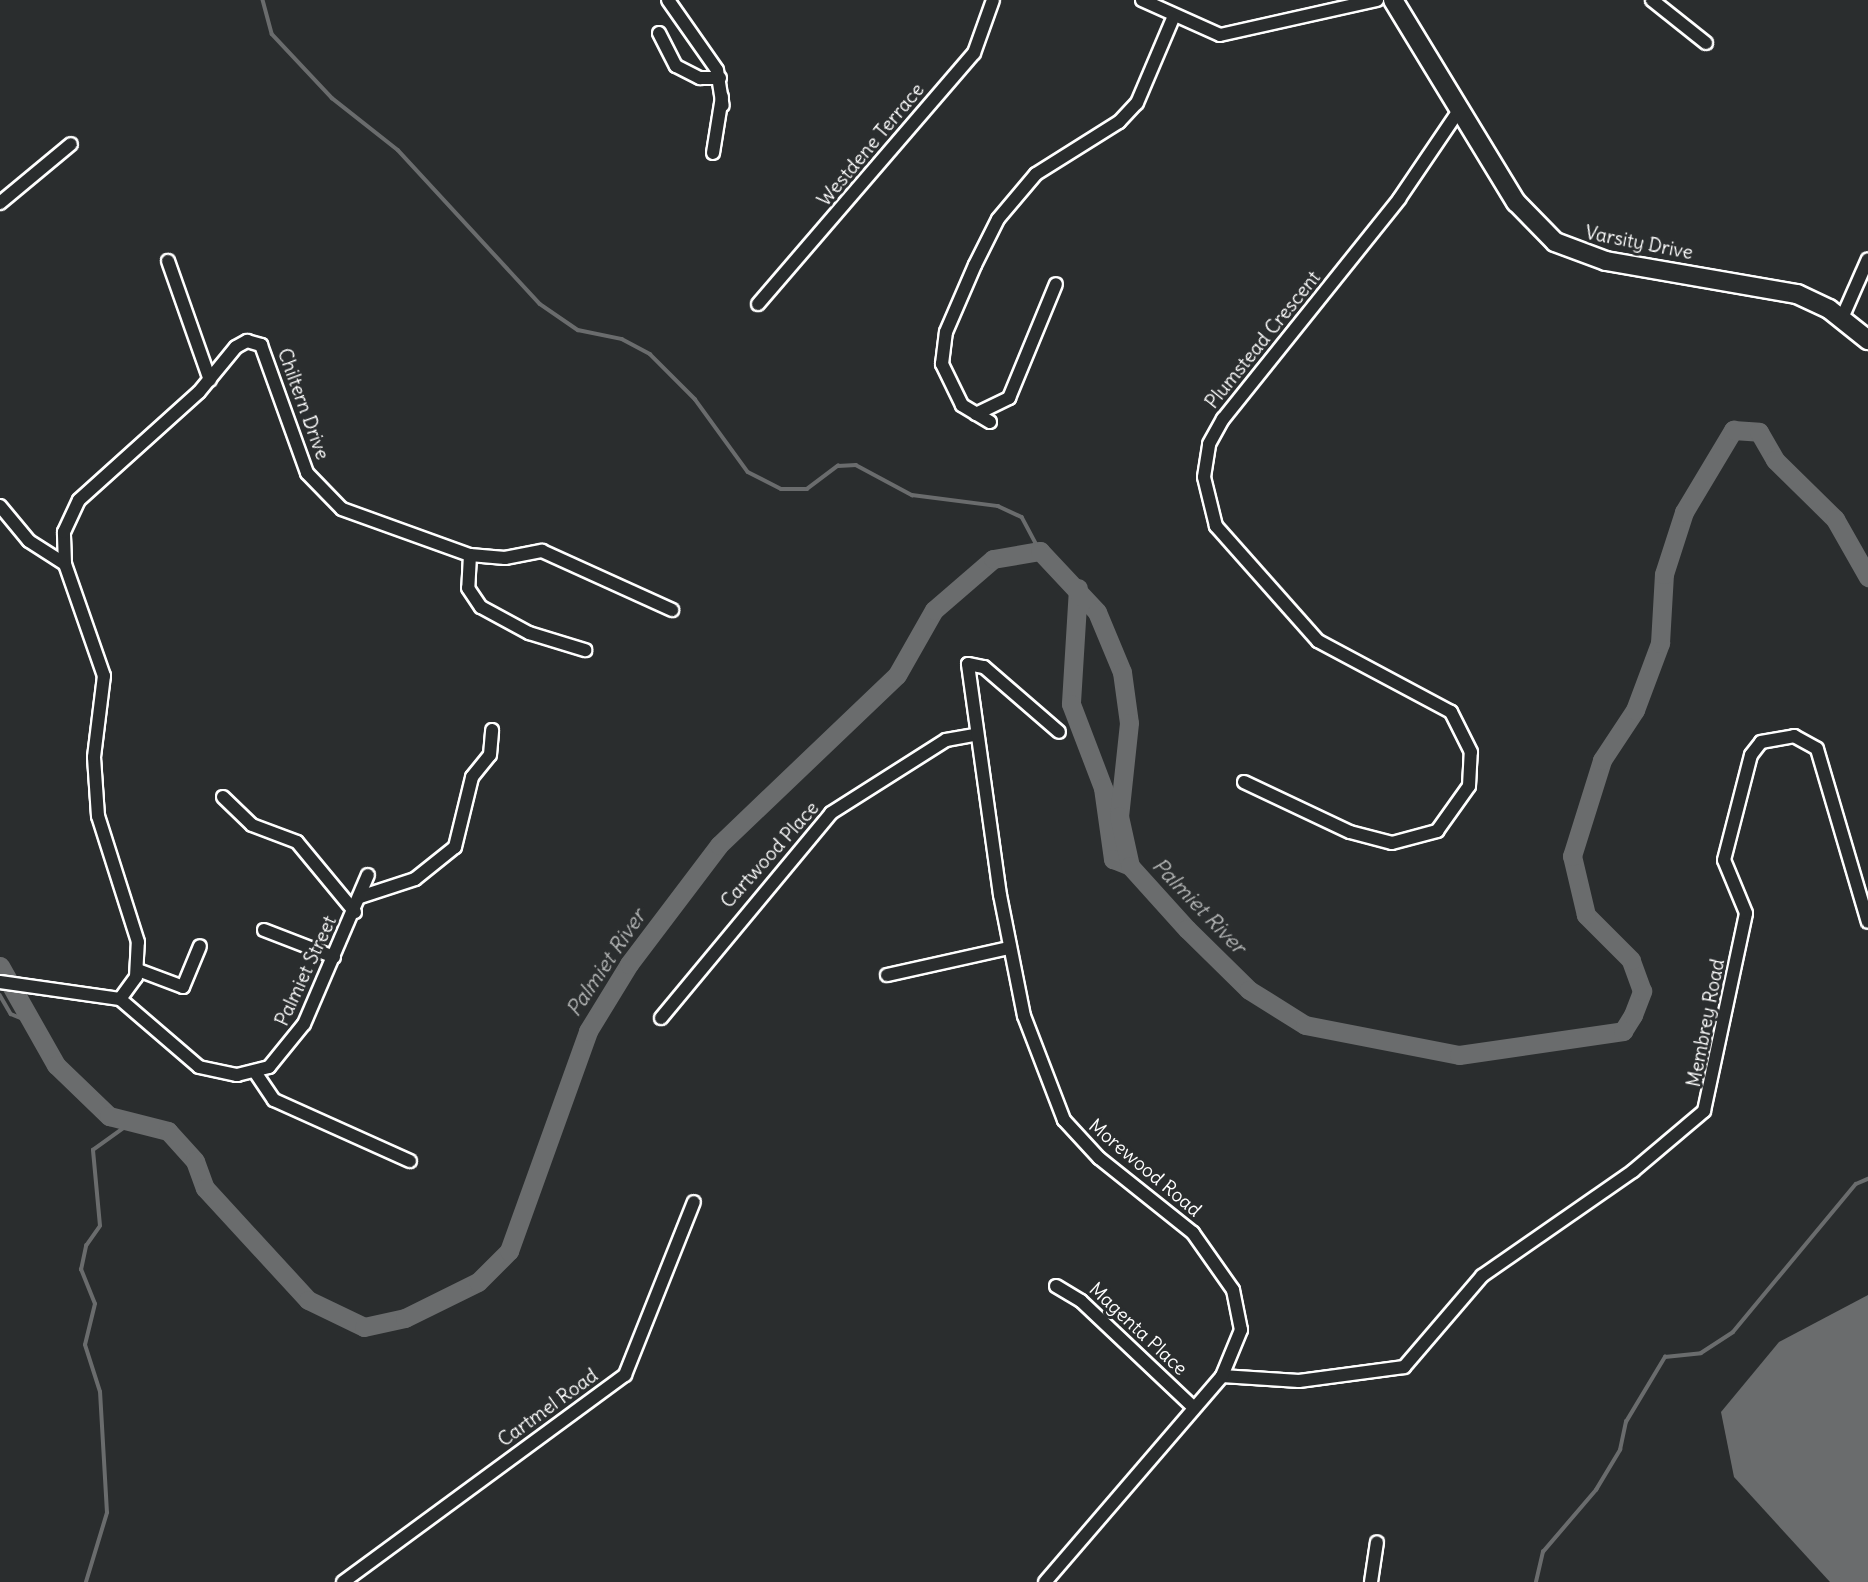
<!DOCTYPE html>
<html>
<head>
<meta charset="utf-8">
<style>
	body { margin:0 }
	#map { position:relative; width:1868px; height:1582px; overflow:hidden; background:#2a2d2e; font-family:Delius,sans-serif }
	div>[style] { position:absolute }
	.water>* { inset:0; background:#6a6c6d }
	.stream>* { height:3.5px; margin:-1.75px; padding:0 1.75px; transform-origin:1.75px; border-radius:1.75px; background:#6a6c6d }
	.river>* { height:19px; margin:-9.5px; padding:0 9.5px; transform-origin:9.5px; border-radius:9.5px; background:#6a6c6d }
	.roads { filter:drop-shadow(2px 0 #fff) drop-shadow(-2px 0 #fff) drop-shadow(0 2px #fff) drop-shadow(0 -2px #fff) }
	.street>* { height:12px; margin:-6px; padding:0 6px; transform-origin:6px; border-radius:6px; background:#2a2d2e }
	.secondary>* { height:18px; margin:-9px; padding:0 9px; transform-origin:9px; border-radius:9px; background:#2a2d2e }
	span { translate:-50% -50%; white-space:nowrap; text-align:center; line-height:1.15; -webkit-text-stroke:6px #2a2d2e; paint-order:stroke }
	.street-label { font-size:19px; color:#fff }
	.water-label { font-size:21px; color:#b4b6b6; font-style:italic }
</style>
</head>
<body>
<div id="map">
	<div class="water">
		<i style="clip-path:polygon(1868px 1295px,1868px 1582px,1830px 1582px,1734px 1477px,1721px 1412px,1779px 1342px)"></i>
	</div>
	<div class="stream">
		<i style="left:263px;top:0;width:35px;rotate:75deg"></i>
		<i style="left:272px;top:34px;width:88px;rotate:46.8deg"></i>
		<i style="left:332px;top:98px;width:84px;rotate:38.2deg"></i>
		<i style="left:398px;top:150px;width:209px;rotate:47.3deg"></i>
		<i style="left:540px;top:304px;width:46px;rotate:34.4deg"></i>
		<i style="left:578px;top:330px;width:45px;rotate:11.6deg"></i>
		<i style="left:622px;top:339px;width:32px;rotate:28deg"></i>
		<i style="left:650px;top:354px;width:64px;rotate:45deg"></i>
		<i style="left:695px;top:399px;width:90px;rotate:54deg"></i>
		<i style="left:748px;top:472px;width:37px;rotate:27deg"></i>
		<i style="left:781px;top:489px;width:26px"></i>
		<i style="left:807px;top:489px;width:39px;rotate:-37deg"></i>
		<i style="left:838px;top:466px;width:18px;rotate:-3deg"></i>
		<i style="left:856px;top:465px;width:64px;rotate:28.2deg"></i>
		<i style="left:912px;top:495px;width:87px;rotate:7.3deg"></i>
		<i style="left:998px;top:506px;width:26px;rotate:25deg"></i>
		<i style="left:1022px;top:517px;width:38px;rotate:62deg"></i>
		<i style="left:0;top:995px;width:22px;rotate:60deg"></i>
		<i style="left:11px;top:1014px;width:16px;rotate:22deg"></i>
		<i style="left:86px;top:1582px;width:72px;rotate:-73.1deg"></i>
		<i style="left:107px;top:1513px;width:121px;rotate:-93.3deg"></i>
		<i style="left:100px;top:1392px;width:49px;rotate:-107.7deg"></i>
		<i style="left:85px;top:1345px;width:42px;rotate:-76.3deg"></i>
		<i style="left:95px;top:1304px;width:37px;rotate:-112deg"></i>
		<i style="left:81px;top:1270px;width:25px;rotate:-78deg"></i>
		<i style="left:86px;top:1246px;width:24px;rotate:-55deg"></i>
		<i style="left:100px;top:1226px;width:76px;rotate:-95.3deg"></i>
		<i style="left:93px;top:1150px;width:48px;rotate:-35.7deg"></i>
		<i style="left:1536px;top:1582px;width:31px;rotate:-77deg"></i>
		<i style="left:1543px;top:1552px;width:82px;rotate:-49.5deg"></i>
		<i style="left:1596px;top:1490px;width:47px;rotate:-59deg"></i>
		<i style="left:1620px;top:1450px;width:29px;rotate:-78deg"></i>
		<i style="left:1626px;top:1422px;width:76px;rotate:-59deg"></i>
		<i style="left:1665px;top:1357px;width:36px;rotate:-6deg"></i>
		<i style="left:1701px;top:1353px;width:38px;rotate:-33deg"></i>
		<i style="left:1733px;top:1332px;width:192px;rotate:-50.3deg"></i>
		<i style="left:1856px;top:1184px;width:13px;rotate:-23deg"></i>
	</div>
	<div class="river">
		<i style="left:1078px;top:588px;width:116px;rotate:93.5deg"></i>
		<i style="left:1071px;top:704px;width:90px;rotate:69.1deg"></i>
		<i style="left:1103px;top:788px;width:72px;rotate:82deg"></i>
		<i style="left:1113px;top:859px;width:18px;rotate:22deg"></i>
		<i style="left:0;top:966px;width:114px;rotate:60.5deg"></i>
		<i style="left:56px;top:1065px;width:74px;rotate:43.9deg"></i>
		<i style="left:109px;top:1116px;width:61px;rotate:14.3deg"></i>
		<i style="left:168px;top:1131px;width:40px;rotate:48deg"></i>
		<i style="left:195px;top:1161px;width:29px;rotate:70deg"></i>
		<i style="left:205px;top:1188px;width:152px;rotate:47.4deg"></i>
		<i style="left:308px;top:1300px;width:62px;rotate:25.7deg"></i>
		<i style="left:364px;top:1327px;width:42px;rotate:-12.4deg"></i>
		<i style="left:405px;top:1318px;width:81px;rotate:-26.3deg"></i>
		<i style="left:478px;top:1282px;width:44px;rotate:-45deg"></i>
		<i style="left:509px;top:1251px;width:234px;rotate:-70.2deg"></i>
		<i style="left:588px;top:1031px;width:79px;rotate:-58.5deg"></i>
		<i style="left:629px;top:964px;width:149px;rotate:-52.9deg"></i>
		<i style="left:719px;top:845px;width:246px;rotate:-43.7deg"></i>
		<i style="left:897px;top:675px;width:75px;rotate:-60.4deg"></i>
		<i style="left:934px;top:610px;width:78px;rotate:-40.8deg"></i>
		<i style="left:993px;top:559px;width:48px;rotate:-9.7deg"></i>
		<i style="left:1040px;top:551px;width:83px;rotate:46.9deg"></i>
		<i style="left:1097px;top:612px;width:65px;rotate:67.4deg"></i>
		<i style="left:1122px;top:672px;width:51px;rotate:82.2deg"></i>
		<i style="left:1129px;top:723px;width:94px;rotate:96.1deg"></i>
		<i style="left:1119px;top:816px;width:51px;rotate:77.6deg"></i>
		<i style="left:1130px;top:866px;width:85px;rotate:47.9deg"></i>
		<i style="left:1187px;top:929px;width:87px;rotate:44.5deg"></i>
		<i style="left:1249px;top:990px;width:66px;rotate:32deg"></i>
		<i style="left:1305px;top:1025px;width:157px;rotate:11deg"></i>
		<i style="left:1459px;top:1055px;width:166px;rotate:-8.3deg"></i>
		<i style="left:1623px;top:1031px;width:19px;rotate:-58deg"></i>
		<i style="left:1633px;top:1015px;width:26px;rotate:-69deg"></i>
		<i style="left:1642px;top:991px;width:33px;rotate:-110deg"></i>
		<i style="left:1631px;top:960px;width:64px;rotate:-135deg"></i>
		<i style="left:1586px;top:915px;width:61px;rotate:-103.3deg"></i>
		<i style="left:1572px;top:856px;width:101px;rotate:-72.6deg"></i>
		<i style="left:1602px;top:760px;width:60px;rotate:-56.6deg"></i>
		<i style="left:1635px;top:710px;width:72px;rotate:-69.5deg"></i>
		<i style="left:1660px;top:643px;width:69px;rotate:-86.7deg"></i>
		<i style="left:1664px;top:574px;width:65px;rotate:-72.1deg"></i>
		<i style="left:1684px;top:512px;width:96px;rotate:-59.1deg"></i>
		<i style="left:1733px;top:430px;width:26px;rotate:4deg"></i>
		<i style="left:1759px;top:432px;width:32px;rotate:60deg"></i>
		<i style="left:1775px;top:460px;width:84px;rotate:44.5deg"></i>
		<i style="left:1835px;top:519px;width:67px;rotate:60.4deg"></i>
	</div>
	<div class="roads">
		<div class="street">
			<i style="left:668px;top:0;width:85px;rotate:55deg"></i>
			<i style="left:717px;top:70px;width:36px;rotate:81deg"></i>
			<i style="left:1142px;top:0;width:85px;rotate:24.2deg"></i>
			<i style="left:1220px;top:35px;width:161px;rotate:-12.6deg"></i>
			<i style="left:1652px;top:0;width:69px;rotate:38.5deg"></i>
			<i style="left:659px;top:33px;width:37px;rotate:63deg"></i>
			<i style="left:676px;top:66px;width:27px;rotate:27deg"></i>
			<i style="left:700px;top:78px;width:20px"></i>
			<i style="left:713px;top:153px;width:57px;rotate:-80.9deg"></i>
			<i style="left:0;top:203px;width:92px;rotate:-39.7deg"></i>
			<i style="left:168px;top:261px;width:126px;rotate:70.6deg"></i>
			<i style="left:758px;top:304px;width:331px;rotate:-49.3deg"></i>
			<i style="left:974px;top:53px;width:56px;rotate:-70.3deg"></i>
			<i style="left:1842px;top:318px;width:64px;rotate:-66.2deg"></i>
			<i style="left:976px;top:414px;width:37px;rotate:-26deg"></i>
			<i style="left:1009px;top:398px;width:123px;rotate:-67.6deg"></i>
			<i style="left:990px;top:422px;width:33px;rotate:-149deg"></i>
			<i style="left:962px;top:405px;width:46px;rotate:-116deg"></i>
			<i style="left:942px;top:364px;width:32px;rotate:-83deg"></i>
			<i style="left:946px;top:332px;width:73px;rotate:-66.6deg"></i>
			<i style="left:975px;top:265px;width:51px;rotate:-63.4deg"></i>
			<i style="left:998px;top:219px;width:59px;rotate:-49.8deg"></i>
			<i style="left:1036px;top:174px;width:98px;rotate:-32.1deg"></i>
			<i style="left:1119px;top:122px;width:26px;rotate:-47deg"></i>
			<i style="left:1137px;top:103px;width:95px;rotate:-67deg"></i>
			<i style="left:0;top:506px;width:45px;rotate:50.4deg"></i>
			<i style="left:29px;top:541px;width:43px;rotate:32.6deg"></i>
			<i style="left:470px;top:555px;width:33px;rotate:93deg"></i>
			<i style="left:468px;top:588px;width:23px;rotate:56deg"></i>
			<i style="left:481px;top:607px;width:55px;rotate:28.4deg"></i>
			<i style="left:529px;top:633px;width:59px;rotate:16.9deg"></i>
			<i style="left:1244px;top:782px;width:117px;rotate:25.3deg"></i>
			<i style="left:1350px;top:832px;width:43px;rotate:14.7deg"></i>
			<i style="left:1392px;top:843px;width:47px;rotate:-14.9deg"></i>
			<i style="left:1437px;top:831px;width:55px;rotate:-54.6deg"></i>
			<i style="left:1469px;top:786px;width:34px;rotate:-87deg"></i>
			<i style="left:1471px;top:752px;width:45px;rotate:-116.6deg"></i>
			<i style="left:1451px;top:712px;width:151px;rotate:-151.9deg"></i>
			<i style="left:1318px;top:641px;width:154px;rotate:-131.6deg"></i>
			<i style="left:1216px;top:526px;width:50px;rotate:-103.8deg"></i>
			<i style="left:1204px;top:477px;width:33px;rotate:-81deg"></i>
			<i style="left:1209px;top:444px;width:29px;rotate:-61deg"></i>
			<i style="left:1223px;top:419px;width:282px;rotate:-51.3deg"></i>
			<i style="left:1399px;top:199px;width:109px;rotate:-55.9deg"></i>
			<i style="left:223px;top:797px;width:40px;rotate:44deg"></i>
			<i style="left:252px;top:825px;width:48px;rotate:20.7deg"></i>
			<i style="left:297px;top:842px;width:91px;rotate:50.4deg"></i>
			<i style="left:360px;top:897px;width:58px;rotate:-18.1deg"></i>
			<i style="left:415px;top:879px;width:51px;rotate:-38.7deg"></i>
			<i style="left:455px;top:847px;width:72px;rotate:-76.3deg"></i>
			<i style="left:472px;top:777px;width:28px;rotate:-51deg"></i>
			<i style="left:490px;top:755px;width:25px;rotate:-85deg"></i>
			<i style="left:264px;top:930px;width:75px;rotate:21.1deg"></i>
			<i style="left:138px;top:970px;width:48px;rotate:20.7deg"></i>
			<i style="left:183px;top:987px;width:44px;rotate:-67.5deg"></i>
			<i style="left:887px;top:975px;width:125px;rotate:-12.5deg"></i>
			<i style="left:0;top:982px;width:121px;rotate:8.1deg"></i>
			<i style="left:120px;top:999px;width:27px;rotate:-54deg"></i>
			<i style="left:136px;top:977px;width:35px;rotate:-87deg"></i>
			<i style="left:138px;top:942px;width:132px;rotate:-107.6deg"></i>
			<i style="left:98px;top:816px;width:59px;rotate:-93.9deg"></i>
			<i style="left:94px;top:757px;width:82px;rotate:-83deg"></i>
			<i style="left:104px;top:676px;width:119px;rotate:-109.2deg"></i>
			<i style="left:65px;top:564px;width:32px;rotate:-92deg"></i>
			<i style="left:64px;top:532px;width:35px;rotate:-65deg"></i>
			<i style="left:79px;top:500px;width:161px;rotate:-42deg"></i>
			<i style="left:199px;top:392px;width:58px;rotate:-50.6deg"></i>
			<i style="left:236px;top:347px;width:13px;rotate:-29deg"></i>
			<i style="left:247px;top:341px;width:15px;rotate:16deg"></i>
			<i style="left:261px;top:345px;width:136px;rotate:70.2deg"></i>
			<i style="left:307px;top:473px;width:50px;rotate:45.8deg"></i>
			<i style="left:342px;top:509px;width:136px;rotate:19.8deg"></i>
			<i style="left:470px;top:555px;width:35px;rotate:5deg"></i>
			<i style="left:505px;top:558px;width:38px;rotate:-11deg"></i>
			<i style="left:542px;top:551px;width:143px;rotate:24.4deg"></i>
			<i style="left:120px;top:999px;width:104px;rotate:40.7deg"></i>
			<i style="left:199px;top:1067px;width:39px;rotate:12deg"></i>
			<i style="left:237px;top:1075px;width:33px;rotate:-14deg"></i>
			<i style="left:269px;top:1067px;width:55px;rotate:-50.9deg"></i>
			<i style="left:304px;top:1024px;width:162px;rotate:-66.8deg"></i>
			<i style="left:661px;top:1018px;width:266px;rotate:-50.3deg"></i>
			<i style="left:831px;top:813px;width:136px;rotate:-32.4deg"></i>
			<i style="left:946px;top:740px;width:29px;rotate:-10deg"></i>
			<i style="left:255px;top:1072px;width:34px;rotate:56deg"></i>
			<i style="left:274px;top:1100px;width:149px;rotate:24.2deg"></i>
			<i style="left:1056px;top:1286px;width:29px;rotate:31deg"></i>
			<i style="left:1081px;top:1301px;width:151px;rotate:43.4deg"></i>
			<i style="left:1222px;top:1376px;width:77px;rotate:3.7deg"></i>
			<i style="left:1299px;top:1381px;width:106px;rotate:-7.6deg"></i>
			<i style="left:1404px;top:1367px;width:120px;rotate:-49.4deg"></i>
			<i style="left:1482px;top:1276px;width:184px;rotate:-34.8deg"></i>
			<i style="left:1633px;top:1171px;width:93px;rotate:-40.2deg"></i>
			<i style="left:1704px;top:1111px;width:202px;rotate:-78deg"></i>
			<i style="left:1746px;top:913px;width:57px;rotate:-112.5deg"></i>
			<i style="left:1724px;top:860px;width:108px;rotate:-75.6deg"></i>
			<i style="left:1751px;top:755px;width:16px;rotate:-52deg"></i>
			<i style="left:1761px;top:742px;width:34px;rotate:-10deg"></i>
			<i style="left:1794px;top:736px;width:26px;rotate:29deg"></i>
			<i style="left:1817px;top:749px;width:180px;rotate:73.6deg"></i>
			<i style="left:343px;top:1582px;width:350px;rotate:-36.3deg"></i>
			<i style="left:625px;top:1375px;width:186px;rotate:-68.3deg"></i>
			<i style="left:1045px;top:1582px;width:272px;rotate:-49.3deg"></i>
			<i style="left:1222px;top:1376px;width:50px;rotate:-67.6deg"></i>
			<i style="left:1241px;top:1330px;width:41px;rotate:-101.3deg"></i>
			<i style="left:1233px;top:1290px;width:70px;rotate:-125.1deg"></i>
			<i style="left:1193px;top:1233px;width:120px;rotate:-141.4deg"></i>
			<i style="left:1099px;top:1158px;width:52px;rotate:-132.6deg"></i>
			<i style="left:1064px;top:1120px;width:111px;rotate:-111deg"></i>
			<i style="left:1024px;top:1016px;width:123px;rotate:-101.2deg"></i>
			<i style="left:1000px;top:895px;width:233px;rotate:-97.9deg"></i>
			<i style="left:968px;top:664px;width:16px;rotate:11deg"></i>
			<i style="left:984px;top:667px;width:99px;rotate:40.9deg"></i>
			<i style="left:1371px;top:1582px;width:40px;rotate:-81.5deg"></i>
		</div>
		<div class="secondary">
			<i style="left:1393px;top:0;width:237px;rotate:58.7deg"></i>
			<i style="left:1516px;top:202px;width:56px;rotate:45.7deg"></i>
			<i style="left:1555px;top:242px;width:54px;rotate:20.4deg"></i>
			<i style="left:1606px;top:261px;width:194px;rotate:9.8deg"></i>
			<i style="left:1797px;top:294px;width:35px;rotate:25deg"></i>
			<i style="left:1829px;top:309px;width:50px;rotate:38.5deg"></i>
		</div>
	</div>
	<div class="street-label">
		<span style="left:871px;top:145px;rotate:-50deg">Westdene Terrace</span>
		<span style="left:1639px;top:243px;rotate:11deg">Varsity Drive</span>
		<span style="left:1263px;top:340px;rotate:-51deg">Plumstead Crescent</span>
		<span style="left:303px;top:404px;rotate:70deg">Chiltern Drive</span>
		<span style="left:770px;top:855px;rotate:-48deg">Cartwood Place</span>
		<span style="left:306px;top:971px;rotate:-65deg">Palmiet Street</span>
		<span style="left:1706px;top:1023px;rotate:-79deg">Membrey Road</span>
		<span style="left:1145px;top:1168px;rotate:40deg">Morewood Road</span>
		<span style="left:1138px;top:1329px;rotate:43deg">Magenta Place</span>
		<span style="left:548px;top:1408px;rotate:-36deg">Cartmel Road</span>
	</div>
	<div class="water-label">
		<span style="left:1199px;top:906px;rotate:46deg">Palmiet River</span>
		<span style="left:606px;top:963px;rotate:-56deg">Palmiet River</span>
	</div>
</div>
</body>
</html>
